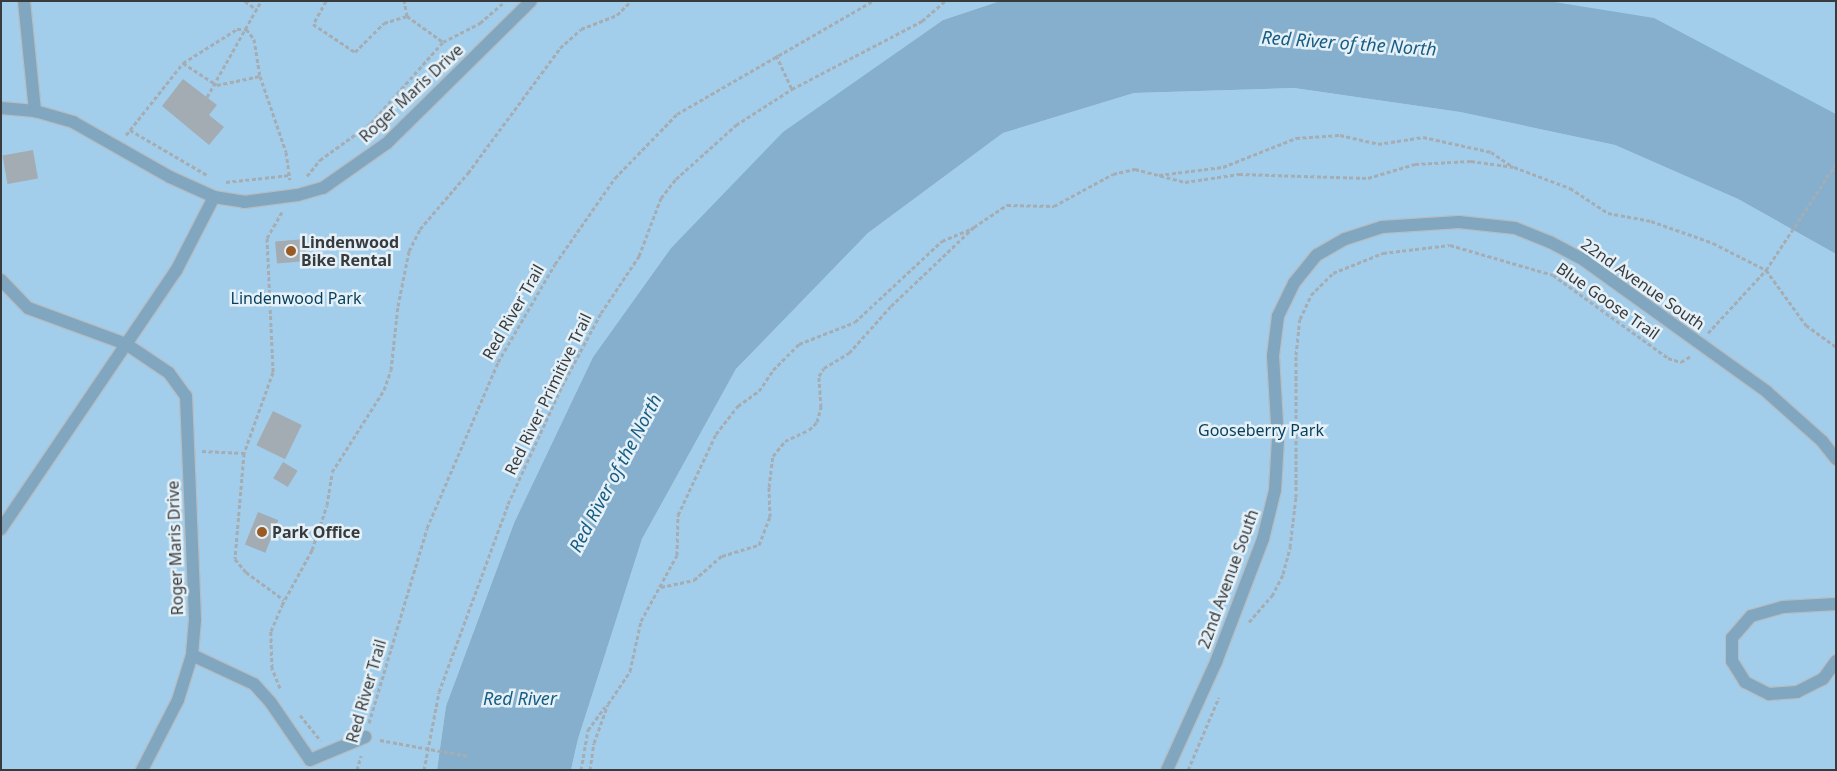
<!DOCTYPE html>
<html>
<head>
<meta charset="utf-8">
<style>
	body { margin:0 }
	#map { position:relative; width:1837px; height:771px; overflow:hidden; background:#d8e2e9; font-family:"Noto Sans",sans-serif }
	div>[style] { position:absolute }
	.green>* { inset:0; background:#a2ceeb }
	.water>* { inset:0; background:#85afcc }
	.building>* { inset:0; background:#a3acb3; transform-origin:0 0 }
	.path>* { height:3px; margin-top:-1.5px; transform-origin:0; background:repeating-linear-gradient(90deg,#a5adb3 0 4px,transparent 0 6.5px) }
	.roads { filter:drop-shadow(1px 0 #b5bdc3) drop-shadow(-1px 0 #b5bdc3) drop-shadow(0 1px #b5bdc3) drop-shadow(0 -1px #b5bdc3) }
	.minor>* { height:12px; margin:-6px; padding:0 6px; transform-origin:6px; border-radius:6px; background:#81a6bf }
	.dots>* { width:14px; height:14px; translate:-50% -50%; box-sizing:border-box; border:2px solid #e5f0f7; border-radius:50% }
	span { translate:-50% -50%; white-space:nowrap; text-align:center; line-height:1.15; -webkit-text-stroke:5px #e5f0f7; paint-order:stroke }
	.street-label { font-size:16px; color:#373b3e }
	.poi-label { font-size:16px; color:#373b3e; font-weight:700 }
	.left { translate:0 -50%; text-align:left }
	.park-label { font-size:16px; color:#063e5b }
	.water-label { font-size:18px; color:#165d84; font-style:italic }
	.frame { position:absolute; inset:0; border:2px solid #373b3e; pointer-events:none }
</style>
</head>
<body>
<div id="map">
	<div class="green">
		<i style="clip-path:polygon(1px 1px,1000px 1px,943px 20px,784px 132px,671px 248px,593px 357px,514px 523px,446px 706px,437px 770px,1px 770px)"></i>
		<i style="clip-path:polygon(1548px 1px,1836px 1px,1836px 114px,1802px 97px)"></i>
		<i style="clip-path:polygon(1294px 88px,1460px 112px,1615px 145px,1738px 199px,1836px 254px,1836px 770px,571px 770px,578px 739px,642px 539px,736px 369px,868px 233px,1003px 133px,1134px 93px)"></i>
	</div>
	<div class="water">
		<i style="clip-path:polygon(1000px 1px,1548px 1px,1654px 18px,1836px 114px,1836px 254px,1738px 199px,1615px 145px,1460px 112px,1294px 88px,1134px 93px,1003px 133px,868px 233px,736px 369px,642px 539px,578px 739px,571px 770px,437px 770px,446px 706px,514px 523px,593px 357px,671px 248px,783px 132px,943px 20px)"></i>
	</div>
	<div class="building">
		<i style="clip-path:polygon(183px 79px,217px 105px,209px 115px,224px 127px,209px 145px,162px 106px)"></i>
		<i style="left:33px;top:150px;width:29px;height:31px;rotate:80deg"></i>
		<i style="left:305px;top:239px;width:22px;height:30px;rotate:85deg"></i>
		<i style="left:273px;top:411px;width:32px;height:38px;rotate:26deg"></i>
		<i style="left:283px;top:462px;width:17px;height:19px;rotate:31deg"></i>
		<i style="left:258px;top:512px;width:22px;height:35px;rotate:22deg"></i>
	</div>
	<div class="path">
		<i style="left:245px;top:1px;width:14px;rotate:36deg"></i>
		<i style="left:326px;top:1px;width:26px;rotate:119deg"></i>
		<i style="left:313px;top:24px;width:50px;rotate:33.7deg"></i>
		<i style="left:355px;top:52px;width:41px;rotate:-45deg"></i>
		<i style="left:384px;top:23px;width:24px;rotate:-17deg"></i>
		<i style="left:407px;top:16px;width:15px;rotate:-101deg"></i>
		<i style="left:407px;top:16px;width:44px;rotate:35.8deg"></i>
		<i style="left:776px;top:55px;width:38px;rotate:65deg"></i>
		<i style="left:183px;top:63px;width:40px;rotate:32.9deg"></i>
		<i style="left:217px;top:85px;width:44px;rotate:-11.8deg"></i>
		<i style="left:207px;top:97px;width:110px;rotate:-60.6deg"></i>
		<i style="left:130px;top:130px;width:89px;rotate:30.3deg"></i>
		<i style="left:126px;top:135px;width:92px;rotate:-51.6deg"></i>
		<i style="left:183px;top:63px;width:64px;rotate:-32.2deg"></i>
		<i style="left:237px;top:29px;width:9px"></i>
		<i style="left:246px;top:29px;width:13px;rotate:51deg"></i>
		<i style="left:254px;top:39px;width:37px;rotate:81deg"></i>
		<i style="left:260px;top:76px;width:80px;rotate:71.1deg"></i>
		<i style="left:286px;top:152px;width:28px;rotate:82deg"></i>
		<i style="left:1159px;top:175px;width:64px;rotate:-7.1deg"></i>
		<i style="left:1223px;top:167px;width:79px;rotate:-21.7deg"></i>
		<i style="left:1296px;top:138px;width:44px;rotate:-3.9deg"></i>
		<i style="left:1340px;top:135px;width:39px;rotate:13deg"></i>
		<i style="left:1378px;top:144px;width:46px;rotate:-8.8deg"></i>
		<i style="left:1423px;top:137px;width:70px;rotate:12.4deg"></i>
		<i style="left:1491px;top:152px;width:25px;rotate:34deg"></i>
		<i style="left:307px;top:176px;width:21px;rotate:-51deg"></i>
		<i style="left:320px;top:160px;width:63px;rotate:-36deg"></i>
		<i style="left:371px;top:123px;width:108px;rotate:-48.4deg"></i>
		<i style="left:443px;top:42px;width:42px;rotate:-27.2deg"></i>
		<i style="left:480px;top:23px;width:33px;rotate:-41deg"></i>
		<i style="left:226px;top:182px;width:64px;rotate:-6.2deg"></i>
		<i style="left:282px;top:212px;width:30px;rotate:120deg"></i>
		<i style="left:267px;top:238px;width:134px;rotate:87.4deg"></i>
		<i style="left:273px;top:372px;width:86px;rotate:109.7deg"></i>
		<i style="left:244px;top:453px;width:106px;rotate:94.9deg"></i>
		<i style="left:235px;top:559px;width:17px;rotate:50deg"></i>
		<i style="left:246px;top:572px;width:47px;rotate:36.4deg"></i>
		<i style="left:1708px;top:333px;width:86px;rotate:-47.4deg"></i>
		<i style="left:1766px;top:270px;width:127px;rotate:-56.6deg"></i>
		<i style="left:202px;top:451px;width:42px;rotate:2.7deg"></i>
		<i style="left:661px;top:587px;width:34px;rotate:-12deg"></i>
		<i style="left:694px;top:580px;width:37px;rotate:-41deg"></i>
		<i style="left:722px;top:556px;width:39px;rotate:-17deg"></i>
		<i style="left:759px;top:545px;width:30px;rotate:-69deg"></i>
		<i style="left:770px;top:517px;width:30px;rotate:-92deg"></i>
		<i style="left:769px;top:487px;width:31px;rotate:-83deg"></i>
		<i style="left:773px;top:456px;width:19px;rotate:-51deg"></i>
		<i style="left:785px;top:441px;width:26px;rotate:-25deg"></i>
		<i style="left:809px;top:430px;width:11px;rotate:-45deg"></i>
		<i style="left:817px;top:422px;width:16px;rotate:-75deg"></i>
		<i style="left:821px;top:407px;width:31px;rotate:-94deg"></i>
		<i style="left:819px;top:376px;width:9px;rotate:-58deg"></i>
		<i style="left:824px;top:368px;width:29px;rotate:-31deg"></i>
		<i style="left:849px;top:353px;width:63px;rotate:-48.2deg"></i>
		<i style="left:891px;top:306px;width:115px;rotate:-43.6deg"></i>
		<i style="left:974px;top:227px;width:40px;rotate:-34deg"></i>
		<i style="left:1007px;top:205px;width:47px;rotate:1.2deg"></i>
		<i style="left:1054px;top:206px;width:67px;rotate:-28.5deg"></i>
		<i style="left:1113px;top:174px;width:23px;rotate:-13deg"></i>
		<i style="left:1135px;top:169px;width:52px;rotate:14.6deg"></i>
		<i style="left:1185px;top:182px;width:55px;rotate:-8.4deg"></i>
		<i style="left:1239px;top:174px;width:129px;rotate:1.8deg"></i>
		<i style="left:1368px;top:178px;width:49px;rotate:-16.6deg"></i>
		<i style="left:1415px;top:164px;width:56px;rotate:-3.1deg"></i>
		<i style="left:1471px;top:161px;width:43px;rotate:7.9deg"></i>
		<i style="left:1514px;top:167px;width:60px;rotate:20.6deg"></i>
		<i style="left:1570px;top:188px;width:45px;rotate:33.3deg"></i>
		<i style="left:1608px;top:213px;width:44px;rotate:10.5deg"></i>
		<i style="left:1651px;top:221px;width:66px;rotate:19.5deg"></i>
		<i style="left:1713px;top:243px;width:59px;rotate:27deg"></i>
		<i style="left:1766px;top:270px;width:68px;rotate:54deg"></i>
		<i style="left:1806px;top:325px;width:37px;rotate:36deg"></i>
		<i style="left:1249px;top:622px;width:35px;rotate:-49deg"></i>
		<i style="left:1272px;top:596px;width:25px;rotate:-63deg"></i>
		<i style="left:1283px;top:574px;width:28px;rotate:-75deg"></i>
		<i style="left:1290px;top:547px;width:50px;rotate:-83.2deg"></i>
		<i style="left:1296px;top:497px;width:142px;rotate:-90deg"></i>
		<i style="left:1296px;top:355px;width:36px;rotate:-84deg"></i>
		<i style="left:1300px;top:319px;width:26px;rotate:-65deg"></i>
		<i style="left:1311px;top:295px;width:31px;rotate:-45deg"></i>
		<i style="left:1333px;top:273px;width:54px;rotate:-21.8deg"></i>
		<i style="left:1383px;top:253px;width:67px;rotate:-6.8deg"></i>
		<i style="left:1450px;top:245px;width:107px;rotate:16.2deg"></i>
		<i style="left:1553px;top:275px;width:142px;rotate:35.8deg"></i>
		<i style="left:1668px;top:358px;width:14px;rotate:17deg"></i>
		<i style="left:1681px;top:362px;width:12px;rotate:-31deg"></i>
		<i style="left:280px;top:688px;width:22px;rotate:-112deg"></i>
		<i style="left:272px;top:668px;width:37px;rotate:-92deg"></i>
		<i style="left:271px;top:631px;width:28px;rotate:-67deg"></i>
		<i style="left:282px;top:605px;width:63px;rotate:-61.4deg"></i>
		<i style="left:312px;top:550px;width:47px;rotate:-71.6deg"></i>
		<i style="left:327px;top:505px;width:33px;rotate:-81deg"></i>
		<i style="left:332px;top:472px;width:97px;rotate:-57.6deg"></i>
		<i style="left:384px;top:390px;width:21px;rotate:-71deg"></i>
		<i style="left:391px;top:370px;width:64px;rotate:-83.8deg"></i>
		<i style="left:398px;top:306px;width:56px;rotate:-78.7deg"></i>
		<i style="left:409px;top:251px;width:25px;rotate:-63deg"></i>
		<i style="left:420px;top:229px;width:74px;rotate:-49.4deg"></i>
		<i style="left:468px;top:173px;width:155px;rotate:-53.6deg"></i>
		<i style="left:560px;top:48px;width:28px;rotate:-42deg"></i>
		<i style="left:581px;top:29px;width:39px;rotate:-21deg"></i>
		<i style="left:617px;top:15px;width:20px;rotate:-45deg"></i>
		<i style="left:300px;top:715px;width:33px;rotate:51deg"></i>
		<i style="left:369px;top:723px;width:203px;rotate:-73.4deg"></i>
		<i style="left:427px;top:528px;width:181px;rotate:-66.8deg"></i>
		<i style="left:498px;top:362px;width:113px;rotate:-59.8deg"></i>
		<i style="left:555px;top:264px;width:105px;rotate:-55.1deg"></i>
		<i style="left:615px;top:178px;width:89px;rotate:-45.9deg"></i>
		<i style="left:677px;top:114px;width:226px;rotate:-30deg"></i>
		<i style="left:380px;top:740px;width:89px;rotate:10.3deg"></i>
		<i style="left:357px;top:770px;width:15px;rotate:-74deg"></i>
		<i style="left:424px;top:770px;width:79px;rotate:-79.1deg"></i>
		<i style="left:439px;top:692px;width:200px;rotate:-69.8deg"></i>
		<i style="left:508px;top:504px;width:130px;rotate:-65.4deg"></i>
		<i style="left:562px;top:386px;width:83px;rotate:-61.9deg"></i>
		<i style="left:601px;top:313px;width:69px;rotate:-56.3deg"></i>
		<i style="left:639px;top:256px;width:62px;rotate:-69.2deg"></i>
		<i style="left:661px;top:198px;width:24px;rotate:-52deg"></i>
		<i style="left:676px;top:179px;width:81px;rotate:-42deg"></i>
		<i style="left:736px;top:125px;width:67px;rotate:-32.7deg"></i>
		<i style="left:792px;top:89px;width:147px;rotate:-27.6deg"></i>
		<i style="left:922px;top:21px;width:30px;rotate:-41deg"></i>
		<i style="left:581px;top:770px;width:41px;rotate:-80.1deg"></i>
		<i style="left:588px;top:730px;width:29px;rotate:-54deg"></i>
		<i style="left:590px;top:770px;width:27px;rotate:-82deg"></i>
		<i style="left:594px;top:743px;width:41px;rotate:-70.3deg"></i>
		<i style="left:608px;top:704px;width:40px;rotate:-56deg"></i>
		<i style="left:630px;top:671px;width:51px;rotate:-77.6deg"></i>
		<i style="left:641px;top:621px;width:75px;rotate:-61.4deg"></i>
		<i style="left:677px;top:555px;width:40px;rotate:-88.6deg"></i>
		<i style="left:678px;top:515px;width:89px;rotate:-64.9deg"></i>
		<i style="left:716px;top:434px;width:36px;rotate:-52deg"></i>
		<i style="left:738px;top:406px;width:26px;rotate:-36deg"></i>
		<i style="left:759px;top:391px;width:25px;rotate:-56deg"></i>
		<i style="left:773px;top:370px;width:37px;rotate:-45deg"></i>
		<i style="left:799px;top:344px;width:60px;rotate:-21.4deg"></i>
		<i style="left:855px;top:322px;width:119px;rotate:-43deg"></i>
		<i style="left:942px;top:241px;width:33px;rotate:-23deg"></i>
		<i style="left:1188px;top:770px;width:79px;rotate:-67deg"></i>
	</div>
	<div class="roads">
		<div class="minor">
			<i style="left:24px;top:1px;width:111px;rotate:84.3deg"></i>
			<i style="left:1px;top:108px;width:34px;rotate:5deg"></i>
			<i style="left:35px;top:111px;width:40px;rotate:16deg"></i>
			<i style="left:73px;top:122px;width:112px;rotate:29.6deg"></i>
			<i style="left:170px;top:177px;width:48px;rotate:24.4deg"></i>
			<i style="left:214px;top:197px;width:30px;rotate:9deg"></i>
			<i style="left:244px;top:202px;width:54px;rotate:-7.4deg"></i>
			<i style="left:298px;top:195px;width:26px;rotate:-16deg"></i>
			<i style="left:323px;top:188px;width:78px;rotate:-35.1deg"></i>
			<i style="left:387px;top:143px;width:202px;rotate:-44.6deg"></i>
			<i style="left:1px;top:280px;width:39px;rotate:46deg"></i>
			<i style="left:28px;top:308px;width:104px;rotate:20.2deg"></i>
			<i style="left:126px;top:344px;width:52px;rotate:34deg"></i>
			<i style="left:169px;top:373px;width:29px;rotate:54deg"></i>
			<i style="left:186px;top:396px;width:224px;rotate:87.7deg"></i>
			<i style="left:195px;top:620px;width:35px;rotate:95deg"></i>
			<i style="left:192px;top:655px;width:47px;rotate:107.3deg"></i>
			<i style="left:178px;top:700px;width:79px;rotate:117.2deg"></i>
			<i style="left:1px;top:529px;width:312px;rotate:-55.9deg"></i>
			<i style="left:176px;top:271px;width:83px;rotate:-62.8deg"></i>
			<i style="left:1836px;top:604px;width:53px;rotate:176.8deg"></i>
			<i style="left:1783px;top:607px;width:33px;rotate:164deg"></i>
			<i style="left:1751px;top:616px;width:29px;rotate:131deg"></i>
			<i style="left:1732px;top:638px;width:23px;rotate:90deg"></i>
			<i style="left:1732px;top:661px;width:25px;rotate:58deg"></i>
			<i style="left:1745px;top:682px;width:27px;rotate:27deg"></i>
			<i style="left:1769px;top:694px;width:28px;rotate:-4deg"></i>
			<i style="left:1797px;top:692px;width:29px;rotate:-27deg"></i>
			<i style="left:1823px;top:679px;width:22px;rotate:-54deg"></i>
			<i style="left:192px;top:655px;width:68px;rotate:25.1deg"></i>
			<i style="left:254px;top:684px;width:25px;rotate:48deg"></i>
			<i style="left:271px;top:703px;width:69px;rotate:55.6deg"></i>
			<i style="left:310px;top:760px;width:60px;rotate:-22.7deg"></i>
			<i style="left:1167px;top:770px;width:119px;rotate:-65.6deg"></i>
			<i style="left:1216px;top:662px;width:132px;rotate:-69.1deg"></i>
			<i style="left:1263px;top:539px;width:50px;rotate:-76.2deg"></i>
			<i style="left:1275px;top:490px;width:50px;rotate:-86.6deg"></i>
			<i style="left:1278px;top:440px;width:84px;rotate:-93.4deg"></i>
			<i style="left:1273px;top:356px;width:40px;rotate:-82.9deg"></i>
			<i style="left:1278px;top:316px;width:37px;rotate:-64deg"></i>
			<i style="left:1294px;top:283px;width:36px;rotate:-51deg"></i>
			<i style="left:1317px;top:255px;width:32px;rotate:-30deg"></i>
			<i style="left:1345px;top:239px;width:39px;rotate:-18deg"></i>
			<i style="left:1382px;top:227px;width:77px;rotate:-3.7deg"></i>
			<i style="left:1459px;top:222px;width:56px;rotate:6.1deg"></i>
			<i style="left:1515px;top:228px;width:38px;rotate:22deg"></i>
			<i style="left:1550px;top:242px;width:40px;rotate:28deg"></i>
			<i style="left:1585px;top:261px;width:224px;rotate:35.7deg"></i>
			<i style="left:1767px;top:392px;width:74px;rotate:41.7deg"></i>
			<i style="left:1822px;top:441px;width:23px;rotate:52deg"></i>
		</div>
	</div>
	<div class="dots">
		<i style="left:291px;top:251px;background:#9a5b23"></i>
		<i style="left:262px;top:532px;background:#9a5b23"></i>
	</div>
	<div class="street-label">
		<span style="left:411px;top:93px;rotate:-43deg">Roger Maris Drive</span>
		<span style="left:1643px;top:284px;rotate:35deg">22nd Avenue South</span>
		<span style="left:1608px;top:301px;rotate:35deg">Blue Goose Trail</span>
		<span style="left:513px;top:312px;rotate:-60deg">Red River Trail</span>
		<span style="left:548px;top:394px;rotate:-64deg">Red River Primitive Trail</span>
		<span style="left:175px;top:548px;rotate:-92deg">Roger Maris Drive</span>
		<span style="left:1228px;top:579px;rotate:-70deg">22nd Avenue South</span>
		<span style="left:366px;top:691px;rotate:-74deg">Red River Trail</span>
	</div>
	<div class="poi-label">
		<span class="left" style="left:301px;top:251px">Lindenwood<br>Bike Rental</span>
		<span class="left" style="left:272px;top:532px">Park Office</span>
	</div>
	<div class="park-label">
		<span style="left:296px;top:298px">Lindenwood Park</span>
		<span style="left:1261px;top:430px">Gooseberry Park</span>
	</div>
	<div class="water-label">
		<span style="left:1349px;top:43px;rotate:4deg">Red River of the North</span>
		<span style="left:615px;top:473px;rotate:-62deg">Red River of the North</span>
		<span style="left:520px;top:698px">Red River</span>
	</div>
	<div class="frame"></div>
</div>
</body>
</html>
